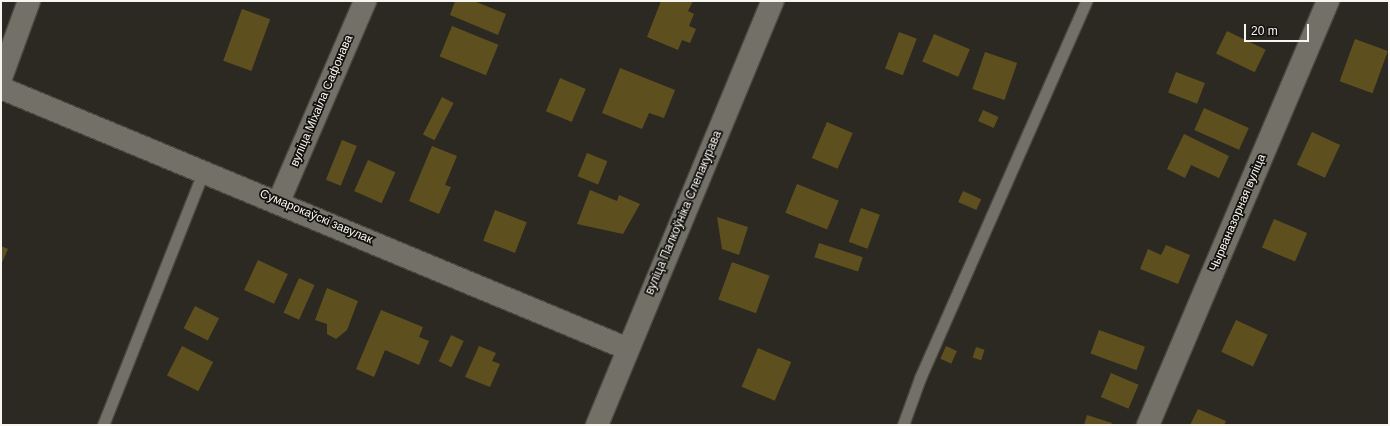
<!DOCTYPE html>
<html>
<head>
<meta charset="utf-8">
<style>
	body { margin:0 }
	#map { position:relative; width:1390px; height:426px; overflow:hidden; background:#2b2921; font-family:Arial,sans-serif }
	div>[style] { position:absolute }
	.building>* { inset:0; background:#5e501e; transform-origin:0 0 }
	.roads { filter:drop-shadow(1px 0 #494841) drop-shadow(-1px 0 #494841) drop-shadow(0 1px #494841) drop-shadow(0 -1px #494841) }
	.lane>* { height:11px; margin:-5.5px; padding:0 5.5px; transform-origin:5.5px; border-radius:5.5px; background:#727067 }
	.street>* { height:22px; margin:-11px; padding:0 11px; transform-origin:11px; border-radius:11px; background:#727067 }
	span { translate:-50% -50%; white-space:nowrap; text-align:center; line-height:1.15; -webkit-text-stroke:3.5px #12110e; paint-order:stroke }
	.street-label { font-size:12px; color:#f6f5ef }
	.frame { position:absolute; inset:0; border:2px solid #f6f5ef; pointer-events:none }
	.scale { position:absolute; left:1244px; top:24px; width:65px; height:18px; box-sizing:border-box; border:2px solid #f6f5ef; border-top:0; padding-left:5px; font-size:12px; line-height:14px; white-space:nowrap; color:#f6f5ef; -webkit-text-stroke:3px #12110e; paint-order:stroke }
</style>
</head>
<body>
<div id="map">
	<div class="building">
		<i style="clip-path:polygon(455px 1px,474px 1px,506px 14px,498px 35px,450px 15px)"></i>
		<i style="clip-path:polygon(661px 1px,693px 1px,688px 11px,694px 14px,689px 26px,696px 29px,690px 43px,682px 40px,678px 50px,647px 37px)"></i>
		<i style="left:242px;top:9px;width:30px;height:55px;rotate:20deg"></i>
		<i style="left:452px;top:26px;width:50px;height:33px;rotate:22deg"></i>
		<i style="left:1227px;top:31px;width:43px;height:25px;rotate:26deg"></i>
		<i style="left:899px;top:32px;width:19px;height:39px;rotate:21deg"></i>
		<i style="left:934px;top:34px;width:39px;height:30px;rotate:23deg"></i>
		<i style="left:1355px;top:39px;width:35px;height:45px;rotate:20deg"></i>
		<i style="left:985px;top:52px;width:34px;height:39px;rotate:19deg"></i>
		<i style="clip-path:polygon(620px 68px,675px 90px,664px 118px,649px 113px,642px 129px,602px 113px)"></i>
		<i style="left:1176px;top:72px;width:31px;height:22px;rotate:21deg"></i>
		<i style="left:560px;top:78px;width:28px;height:36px;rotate:23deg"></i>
		<i style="left:442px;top:97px;width:13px;height:42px;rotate:27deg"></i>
		<i style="left:1204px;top:108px;width:49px;height:24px;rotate:24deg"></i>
		<i style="left:983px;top:110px;width:17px;height:12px;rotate:24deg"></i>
		<i style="left:827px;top:122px;width:28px;height:39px;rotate:23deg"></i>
		<i style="left:1312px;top:132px;width:31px;height:36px;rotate:25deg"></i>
		<i style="clip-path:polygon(1184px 134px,1229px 156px,1219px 178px,1191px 165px,1185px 178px,1167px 169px)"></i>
		<i style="left:342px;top:140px;width:16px;height:43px;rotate:22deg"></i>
		<i style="clip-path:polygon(432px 146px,457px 156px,445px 185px,451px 187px,439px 214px,409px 201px)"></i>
		<i style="left:587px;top:153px;width:22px;height:25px;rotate:22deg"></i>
		<i style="left:368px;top:160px;width:30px;height:34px;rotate:24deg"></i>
		<i style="left:797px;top:184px;width:45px;height:31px;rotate:22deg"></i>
		<i style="clip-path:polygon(590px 190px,617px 201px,619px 195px,640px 204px,623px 234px,577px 224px)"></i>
		<i style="left:963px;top:191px;width:20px;height:12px;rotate:24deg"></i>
		<i style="left:861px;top:208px;width:20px;height:36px;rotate:20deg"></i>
		<i style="left:495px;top:210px;width:34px;height:33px;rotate:21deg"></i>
		<i style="clip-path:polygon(717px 217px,748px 227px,739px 255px,722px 249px)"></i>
		<i style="left:1274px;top:219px;width:36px;height:31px;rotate:23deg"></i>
		<i style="left:819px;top:243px;width:46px;height:15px;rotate:18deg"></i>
		<i style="clip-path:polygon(1166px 245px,1190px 255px,1178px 284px,1140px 269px,1148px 249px,1161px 255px)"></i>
		<i style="clip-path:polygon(1px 246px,8px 249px,1px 265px)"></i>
		<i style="left:258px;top:260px;width:33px;height:33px;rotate:25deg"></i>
		<i style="left:732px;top:262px;width:40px;height:40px;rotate:20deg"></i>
		<i style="left:299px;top:278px;width:17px;height:38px;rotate:24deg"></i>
		<i style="clip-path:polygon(327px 288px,358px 301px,347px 330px,336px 339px,327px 334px,327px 324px,315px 320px)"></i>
		<i style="left:195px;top:306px;width:27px;height:25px;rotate:27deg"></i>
		<i style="clip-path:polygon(381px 310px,423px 327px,419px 337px,429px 341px,419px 365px,385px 350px,374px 377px,356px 369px)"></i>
		<i style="left:1236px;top:320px;width:35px;height:35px;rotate:25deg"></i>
		<i style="left:1099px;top:330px;width:49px;height:25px;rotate:20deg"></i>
		<i style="left:451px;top:335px;width:14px;height:29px;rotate:25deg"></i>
		<i style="left:182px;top:346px;width:35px;height:33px;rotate:27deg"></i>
		<i style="clip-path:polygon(479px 346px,496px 353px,492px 361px,500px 364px,490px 387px,465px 377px)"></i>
		<i style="left:946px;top:346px;width:12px;height:14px;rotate:24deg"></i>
		<i style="left:976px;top:347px;width:9px;height:11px;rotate:18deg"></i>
		<i style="left:758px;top:348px;width:36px;height:42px;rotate:23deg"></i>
		<i style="left:1111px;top:373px;width:30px;height:26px;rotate:23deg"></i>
		<i style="clip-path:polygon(1198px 409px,1226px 421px,1224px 425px,1190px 425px)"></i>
		<i style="clip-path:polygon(1087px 415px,1112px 423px,1111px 425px,1084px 425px)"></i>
	</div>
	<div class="roads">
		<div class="lane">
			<i style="left:103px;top:425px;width:274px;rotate:-68.4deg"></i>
			<i style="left:903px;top:425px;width:50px;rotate:-70.1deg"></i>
			<i style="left:920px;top:378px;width:412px;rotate:-66.2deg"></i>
		</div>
		<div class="street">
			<i style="left:1px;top:78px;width:82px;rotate:-70deg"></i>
			<i style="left:1px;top:88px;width:679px;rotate:22.6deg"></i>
			<i style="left:279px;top:201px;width:218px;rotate:-66.7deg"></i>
			<i style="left:597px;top:425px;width:459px;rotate:-67.5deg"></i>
			<i style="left:1148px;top:425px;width:461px;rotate:-67deg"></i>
		</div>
	</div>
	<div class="street-label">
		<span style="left:322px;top:101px;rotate:-67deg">вуліца Міхаіла Сафонава</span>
		<span style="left:684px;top:213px;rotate:-67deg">вуліца Палкоўніка Слепакурава</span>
		<span style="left:1238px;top:213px;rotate:-67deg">Чырваназорная вуліца</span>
		<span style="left:316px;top:217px;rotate:23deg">Сумарокаўскі завулак</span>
	</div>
	<div class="frame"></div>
	<div class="scale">20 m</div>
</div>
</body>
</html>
